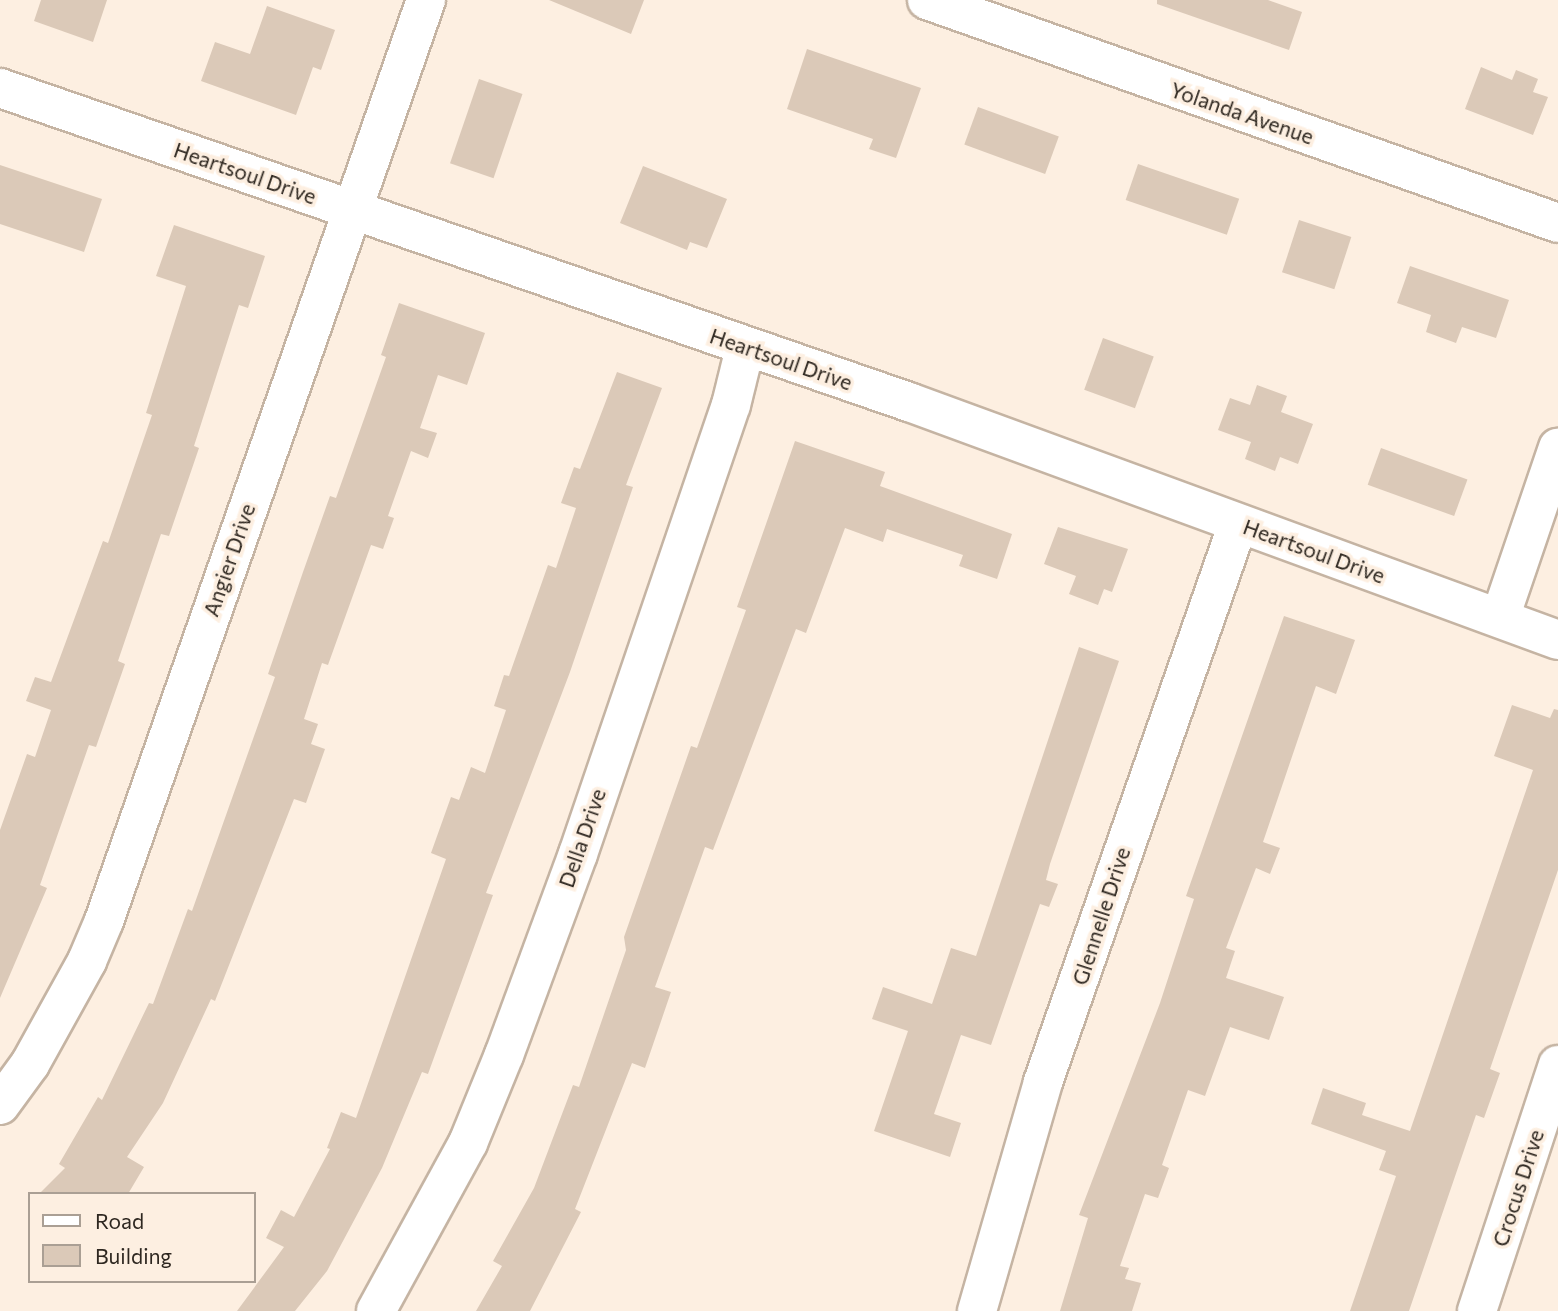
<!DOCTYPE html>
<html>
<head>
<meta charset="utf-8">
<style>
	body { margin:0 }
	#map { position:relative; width:1558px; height:1311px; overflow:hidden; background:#fdefe1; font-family:Commissioner,sans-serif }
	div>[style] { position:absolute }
	.building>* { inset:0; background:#dbc9b8; transform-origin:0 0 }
	.roads { filter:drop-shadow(2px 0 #c5b4a3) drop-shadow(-2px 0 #c5b4a3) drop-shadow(0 2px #c5b4a3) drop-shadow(0 -2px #c5b4a3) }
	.minor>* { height:38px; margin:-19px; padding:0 19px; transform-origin:19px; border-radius:19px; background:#fff }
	span { translate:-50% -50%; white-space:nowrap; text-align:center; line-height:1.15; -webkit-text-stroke:7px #fdefe1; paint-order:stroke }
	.street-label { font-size:21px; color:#2e2720 }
	.legend { position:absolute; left:28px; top:1192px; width:228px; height:91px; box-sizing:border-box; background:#fdefe1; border:2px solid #aa9f94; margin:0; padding:9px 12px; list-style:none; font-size:21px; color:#2e2720 }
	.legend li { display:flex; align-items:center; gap:14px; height:35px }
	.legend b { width:35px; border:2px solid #aa9f94 }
</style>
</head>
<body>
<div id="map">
	<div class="building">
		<i style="clip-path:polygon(41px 0,107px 0,93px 42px,34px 21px)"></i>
		<i style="clip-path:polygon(549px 0,644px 0,631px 34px)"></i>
		<i style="clip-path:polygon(1157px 0,1268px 0,1302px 12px,1289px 50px,1157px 4px)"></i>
		<i style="clip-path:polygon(267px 6px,335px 30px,321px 70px,313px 67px,296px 115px,201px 81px,215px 42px,250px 54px)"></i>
		<i style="clip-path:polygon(807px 49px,921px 88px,896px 158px,869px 149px,873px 139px,787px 109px)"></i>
		<i style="clip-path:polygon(1481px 67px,1512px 80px,1516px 70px,1538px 79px,1533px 92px,1548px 97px,1533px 135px,1465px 109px)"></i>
		<i style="left:479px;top:79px;width:46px;height:89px;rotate:19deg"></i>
		<i style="left:978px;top:107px;width:86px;height:40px;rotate:20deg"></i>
		<i style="left:1138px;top:164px;width:107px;height:38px;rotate:19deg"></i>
		<i style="clip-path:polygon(0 165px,102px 199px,84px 252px,0 224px)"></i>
		<i style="clip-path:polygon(643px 166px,727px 199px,707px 248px,690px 242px,687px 250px,620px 223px)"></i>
		<i style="left:1299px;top:220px;width:55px;height:55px;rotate:18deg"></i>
		<i style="clip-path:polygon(174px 225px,265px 256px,248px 308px,239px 305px,194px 446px,199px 448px,169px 536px,161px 534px,118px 661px,125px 664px,96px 747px,89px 745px,40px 885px,47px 888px,0 998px,0 830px,27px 754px,35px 757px,51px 710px,26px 701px,35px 677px,51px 682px,103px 541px,108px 543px,152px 415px,146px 413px,186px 286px,156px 276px)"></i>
		<i style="clip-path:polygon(1410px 266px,1509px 300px,1496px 338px,1462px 327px,1456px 343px,1426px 332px,1431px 315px,1397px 303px)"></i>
		<i style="clip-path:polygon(399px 303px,485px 333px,467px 385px,438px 375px,420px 428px,437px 433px,428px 458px,411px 451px,388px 516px,394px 518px,383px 549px,371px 545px,328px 665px,322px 663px,304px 719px,318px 724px,311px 744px,325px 749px,306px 803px,294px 799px,215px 1001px,211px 999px,163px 1103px,127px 1157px,144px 1167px,128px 1194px,39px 1194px,65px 1168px,59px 1164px,98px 1097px,102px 1100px,149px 1003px,153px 1004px,188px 909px,192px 911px,275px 677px,268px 674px,303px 572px,330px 496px,336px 498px,386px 357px,381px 355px)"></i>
		<i style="left:1103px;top:338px;width:54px;height:55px;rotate:20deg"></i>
		<i style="clip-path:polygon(617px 372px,662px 388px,626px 485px,633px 487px,570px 672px,486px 893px,493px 895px,428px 1074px,422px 1072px,382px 1168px,327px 1271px,295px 1311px,237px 1311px,284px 1247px,266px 1238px,281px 1210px,294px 1217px,330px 1149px,327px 1148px,341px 1112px,356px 1118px,446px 859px,431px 853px,451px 797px,459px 800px,471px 767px,485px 773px,506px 710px,494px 706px,504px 675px,509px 676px,548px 565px,556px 568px,576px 508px,561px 503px,574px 467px,580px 469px)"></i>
		<i style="clip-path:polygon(1257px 385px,1287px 396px,1281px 412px,1313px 424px,1298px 464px,1280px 457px,1275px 471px,1245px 459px,1251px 442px,1218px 430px,1230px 398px,1250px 405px)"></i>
		<i style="clip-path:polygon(795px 441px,885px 472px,880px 486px,1012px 534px,997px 579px,959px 566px,963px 555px,887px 529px,883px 542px,845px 528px,806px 633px,796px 629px,713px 850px,705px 847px,655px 987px,671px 992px,645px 1068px,632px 1063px,575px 1209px,581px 1212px,530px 1311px,476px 1311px,502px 1266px,493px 1261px,534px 1188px,573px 1085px,579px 1087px,626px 950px,624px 937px,691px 746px,697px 748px,746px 610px,737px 607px)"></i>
		<i style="left:1381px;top:448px;width:92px;height:39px;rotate:20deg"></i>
		<i style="clip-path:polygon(1058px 527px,1128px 549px,1112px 592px,1104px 589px,1098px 605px,1069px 594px,1076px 576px,1044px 564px)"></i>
		<i style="clip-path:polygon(1284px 616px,1355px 640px,1336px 694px,1316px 686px,1263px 842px,1280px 848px,1270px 874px,1256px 868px,1226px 948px,1235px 951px,1226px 978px,1284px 997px,1269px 1040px,1230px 1027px,1205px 1096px,1188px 1090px,1162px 1165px,1169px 1168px,1158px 1198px,1145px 1194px,1120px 1266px,1129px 1268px,1125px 1279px,1141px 1283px,1132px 1311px,1060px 1311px,1088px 1218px,1079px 1215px,1160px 1003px,1194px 899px,1186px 896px)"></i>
		<i style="clip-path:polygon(1079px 647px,1119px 661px,1050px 864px,1046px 880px,1058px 884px,1049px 907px,1040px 904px,991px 1045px,961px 1035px,934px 1114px,961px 1123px,950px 1157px,874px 1131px,908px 1031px,872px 1019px,883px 987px,932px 1004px,951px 948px,976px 956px)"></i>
		<i style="clip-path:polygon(1512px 705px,1550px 718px,1554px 709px,1558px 710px,1558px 870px,1490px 1069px,1500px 1073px,1484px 1118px,1476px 1115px,1409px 1311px,1350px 1311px,1396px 1176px,1379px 1170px,1386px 1151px,1311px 1124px,1323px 1088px,1366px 1103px,1362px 1115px,1410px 1131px,1533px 770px,1494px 756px)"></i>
	</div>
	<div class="roads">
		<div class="minor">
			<i style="left:927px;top:0;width:669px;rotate:19.46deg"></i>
			<i style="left:0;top:88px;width:962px;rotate:19.06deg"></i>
			<i style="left:909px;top:402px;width:691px;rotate:20.14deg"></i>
			<i style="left:1500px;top:618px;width:180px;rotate:-71.2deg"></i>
			<i style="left:0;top:1105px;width:51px;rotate:-53.8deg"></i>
			<i style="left:30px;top:1064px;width:118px;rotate:-61deg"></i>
			<i style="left:87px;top:961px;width:43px;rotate:-67deg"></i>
			<i style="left:104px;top:921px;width:976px;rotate:-70.73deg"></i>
			<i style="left:376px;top:1311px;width:192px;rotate:-61.3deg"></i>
			<i style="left:468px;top:1143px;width:95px;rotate:-67.8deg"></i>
			<i style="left:504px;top:1055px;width:214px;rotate:-69.8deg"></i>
			<i style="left:578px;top:854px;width:474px;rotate:-71.2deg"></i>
			<i style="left:731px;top:405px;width:59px;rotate:-76.2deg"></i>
			<i style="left:977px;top:1311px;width:238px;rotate:-73.9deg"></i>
			<i style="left:1043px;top:1082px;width:591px;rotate:-70.74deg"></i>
			<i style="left:1477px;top:1311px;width:259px;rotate:-71.8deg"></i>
		</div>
	</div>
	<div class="street-label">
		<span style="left:1242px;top:113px;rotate:19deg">Yolanda Avenue</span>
		<span style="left:245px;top:173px;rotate:19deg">Heartsoul Drive</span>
		<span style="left:781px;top:359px;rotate:19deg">Heartsoul Drive</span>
		<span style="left:1314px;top:551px;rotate:20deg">Heartsoul Drive</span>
		<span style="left:229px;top:560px;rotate:-71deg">Angier Drive</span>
		<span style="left:582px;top:838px;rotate:-71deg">Della Drive</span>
		<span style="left:1101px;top:916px;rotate:-72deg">Glennelle Drive</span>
		<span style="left:1518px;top:1188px;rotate:-72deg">Crocus Drive</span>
	</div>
	<ul class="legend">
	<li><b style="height:9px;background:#fff"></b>Road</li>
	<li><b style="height:19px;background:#dbc9b8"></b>Building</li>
	</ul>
</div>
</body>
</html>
